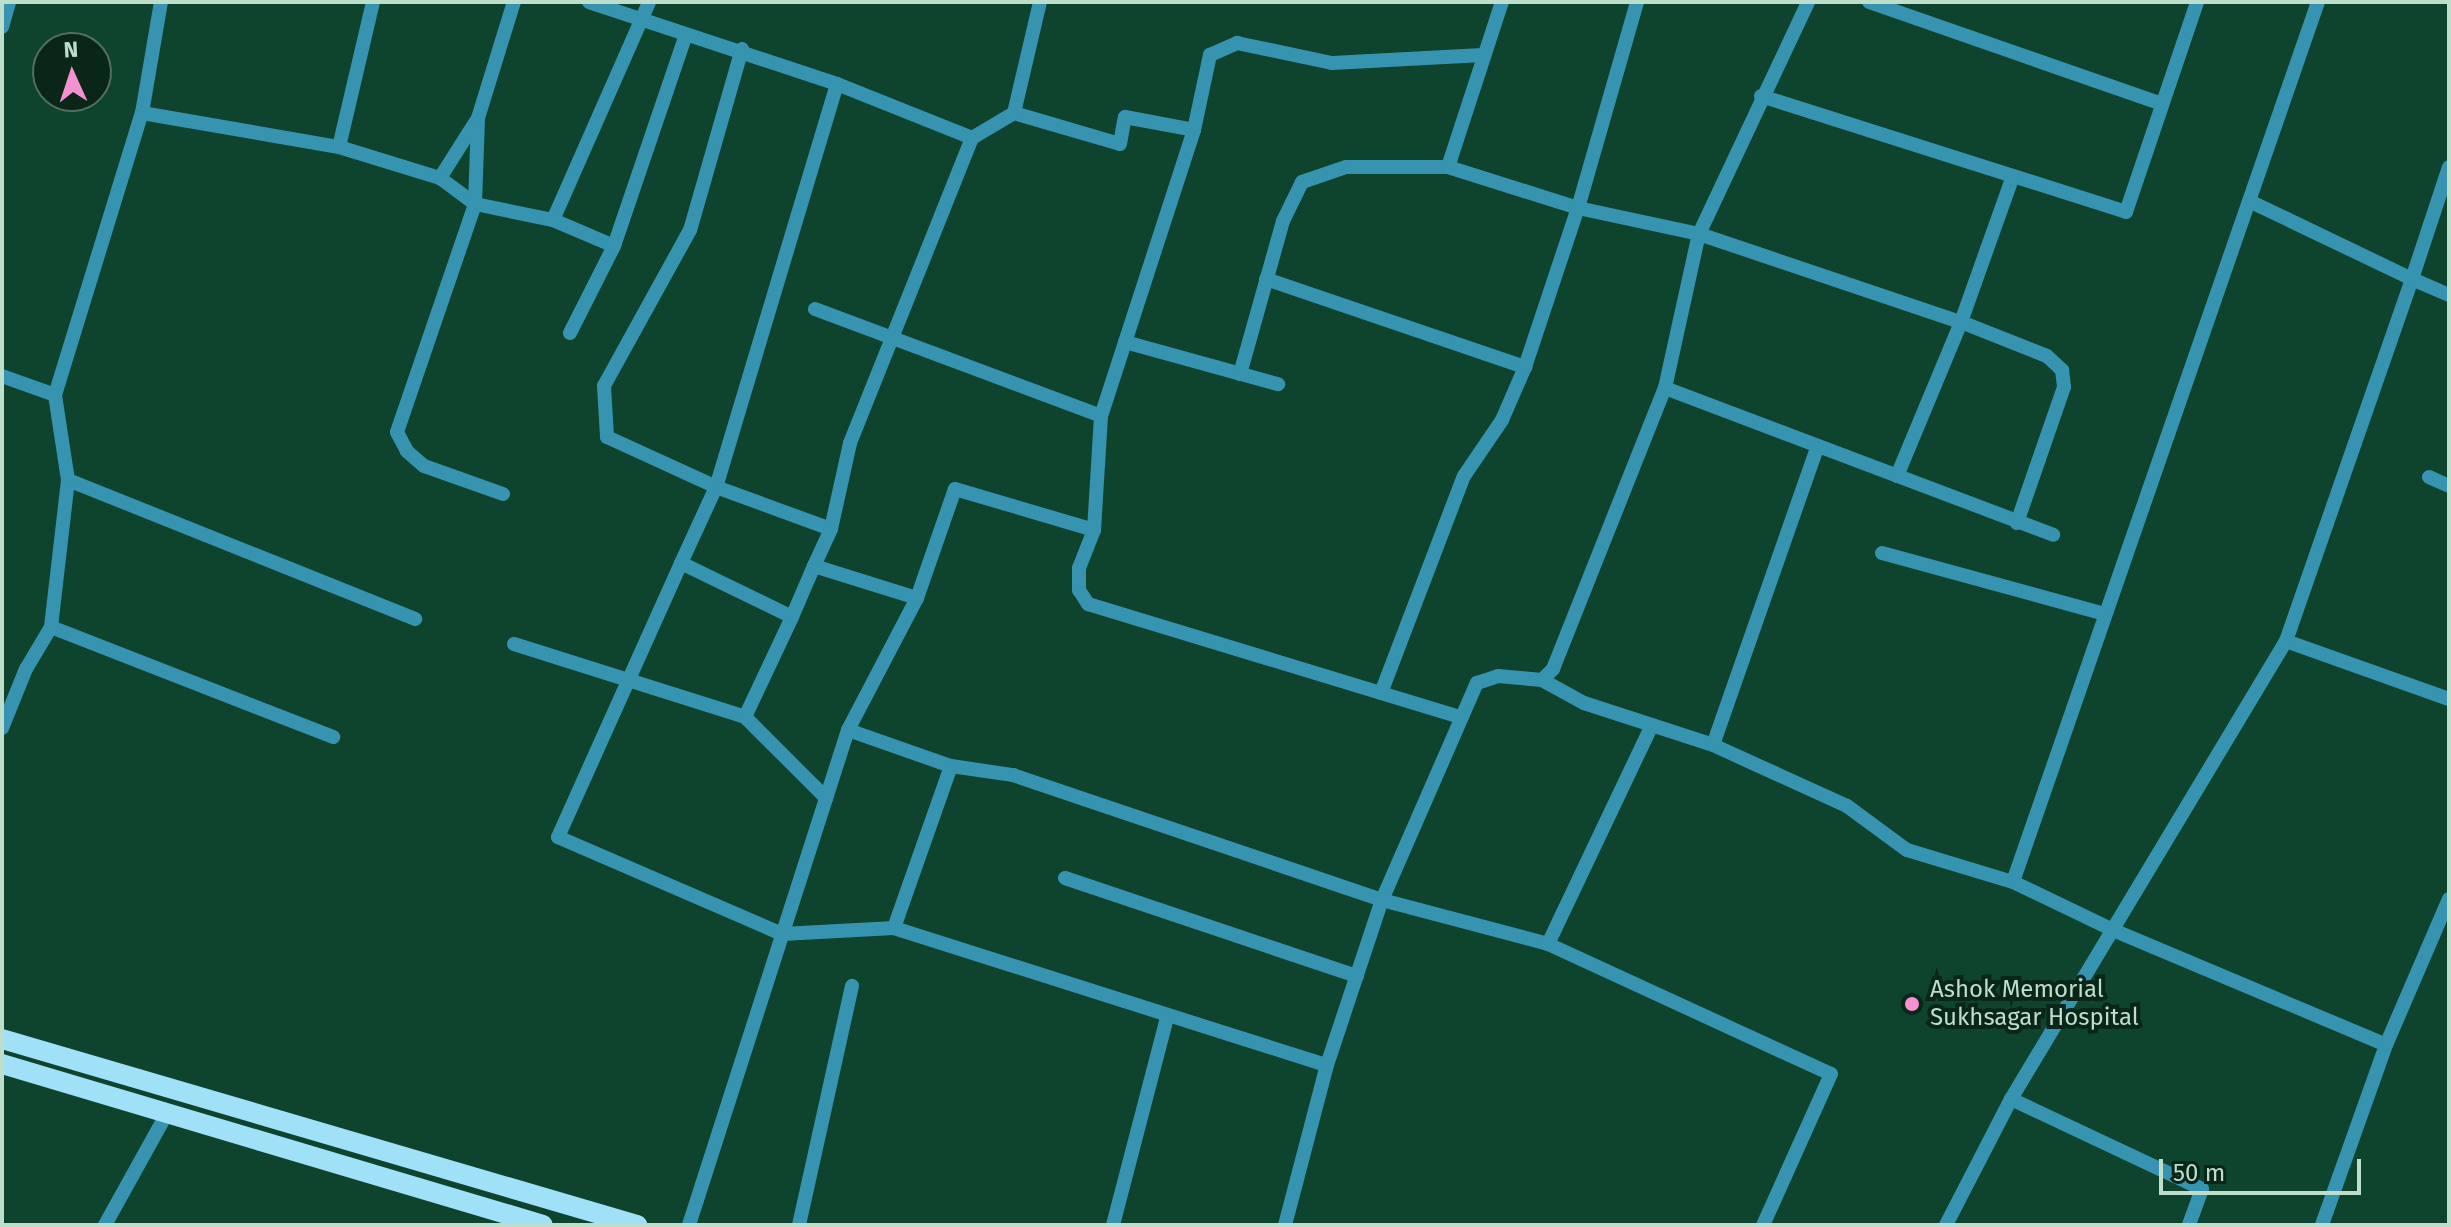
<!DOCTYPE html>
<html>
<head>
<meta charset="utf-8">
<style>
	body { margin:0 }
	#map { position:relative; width:2451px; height:1227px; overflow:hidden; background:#0e432d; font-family:"Fira Sans",sans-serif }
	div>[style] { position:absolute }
	.minor>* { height:14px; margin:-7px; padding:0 7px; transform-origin:7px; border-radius:7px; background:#3794b0 }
	.major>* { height:20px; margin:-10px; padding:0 10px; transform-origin:10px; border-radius:10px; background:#a1e1f7 }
	.dots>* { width:22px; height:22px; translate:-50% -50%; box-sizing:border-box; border:4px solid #0a2619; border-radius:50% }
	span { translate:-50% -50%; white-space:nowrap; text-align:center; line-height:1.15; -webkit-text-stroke:8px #0a2619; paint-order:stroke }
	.poi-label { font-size:24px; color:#bedecc }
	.left { translate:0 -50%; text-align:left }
	.frame { position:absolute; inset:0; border:4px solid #bedecc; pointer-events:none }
	.north { position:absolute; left:32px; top:32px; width:80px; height:80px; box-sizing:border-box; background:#0a2619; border:2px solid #527061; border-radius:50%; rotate:357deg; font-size:22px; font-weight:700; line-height:32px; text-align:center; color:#bedecc }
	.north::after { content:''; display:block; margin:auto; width:28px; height:36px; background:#f591d2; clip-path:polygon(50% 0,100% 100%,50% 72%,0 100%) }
	.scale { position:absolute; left:2159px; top:1159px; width:202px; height:36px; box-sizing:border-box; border:4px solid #bedecc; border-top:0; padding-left:10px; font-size:24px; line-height:28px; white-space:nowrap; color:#bedecc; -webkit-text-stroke:6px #0a2619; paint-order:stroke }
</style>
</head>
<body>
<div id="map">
	<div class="minor">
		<i style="left:589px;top:2px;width:261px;rotate:18.3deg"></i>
		<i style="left:837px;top:84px;width:421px;rotate:106.7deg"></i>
		<i style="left:716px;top:487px;width:84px;rotate:114.7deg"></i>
		<i style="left:1040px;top:2px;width:114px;rotate:103.2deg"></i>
		<i style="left:1014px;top:113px;width:110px;rotate:16.3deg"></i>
		<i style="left:1120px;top:144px;width:27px;rotate:-80deg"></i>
		<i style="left:1125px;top:117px;width:70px;rotate:10.7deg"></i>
		<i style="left:1194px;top:130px;width:301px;rotate:108deg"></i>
		<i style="left:1101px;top:416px;width:114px;rotate:93.5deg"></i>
		<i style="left:1094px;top:530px;width:41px;rotate:111.5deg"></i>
		<i style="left:1079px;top:568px;width:22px;rotate:90deg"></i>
		<i style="left:1079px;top:590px;width:17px;rotate:57deg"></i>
		<i style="left:1088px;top:604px;width:390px;rotate:16.9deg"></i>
		<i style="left:1869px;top:2px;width:310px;rotate:19.2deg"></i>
		<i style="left:2318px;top:2px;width:931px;rotate:109.12deg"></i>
		<i style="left:2013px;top:882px;width:111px;rotate:25.6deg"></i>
		<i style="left:2113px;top:930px;width:296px;rotate:22.8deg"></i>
		<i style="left:2386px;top:1045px;width:191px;rotate:109.6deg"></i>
		<i style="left:2px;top:27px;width:26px;rotate:-74deg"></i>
		<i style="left:742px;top:49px;width:188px;rotate:106deg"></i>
		<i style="left:690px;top:230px;width:178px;rotate:118.9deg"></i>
		<i style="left:604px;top:386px;width:51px;rotate:86.6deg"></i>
		<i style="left:607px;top:437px;width:120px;rotate:24.6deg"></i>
		<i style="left:716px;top:487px;width:122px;rotate:20.1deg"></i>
		<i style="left:837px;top:84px;width:145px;rotate:21.8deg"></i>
		<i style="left:1761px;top:96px;width:383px;rotate:17.6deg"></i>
		<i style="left:2126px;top:212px;width:222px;rotate:-71.3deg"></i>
		<i style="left:142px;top:113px;width:113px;rotate:-80.3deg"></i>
		<i style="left:1194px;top:130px;width:77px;rotate:-78deg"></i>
		<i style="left:1210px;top:55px;width:30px;rotate:-24deg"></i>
		<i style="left:1237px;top:43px;width:97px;rotate:11.9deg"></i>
		<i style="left:1332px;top:63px;width:151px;rotate:-3deg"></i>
		<i style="left:339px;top:147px;width:149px;rotate:-76.8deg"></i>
		<i style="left:1448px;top:167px;width:174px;rotate:-71.9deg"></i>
		<i style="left:2449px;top:167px;width:118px;rotate:108.3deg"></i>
		<i style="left:2412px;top:279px;width:40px;rotate:23.4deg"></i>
		<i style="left:440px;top:178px;width:67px;rotate:-57.7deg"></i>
		<i style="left:553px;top:220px;width:238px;rotate:-66.2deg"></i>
		<i style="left:1266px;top:279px;width:274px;rotate:18.8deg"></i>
		<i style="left:815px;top:309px;width:305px;rotate:20.5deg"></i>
		<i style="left:570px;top:333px;width:97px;rotate:-63.2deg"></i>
		<i style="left:614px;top:246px;width:221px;rotate:-71.2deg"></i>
		<i style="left:1125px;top:342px;width:159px;rotate:15.4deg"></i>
		<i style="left:1240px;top:374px;width:159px;rotate:-74.3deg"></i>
		<i style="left:1283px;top:221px;width:43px;rotate:-64deg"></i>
		<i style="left:1302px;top:182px;width:46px;rotate:-18.8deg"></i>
		<i style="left:1346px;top:167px;width:102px"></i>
		<i style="left:1448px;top:167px;width:136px;rotate:17.5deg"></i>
		<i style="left:1578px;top:208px;width:214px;rotate:-74deg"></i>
		<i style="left:2px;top:376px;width:56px;rotate:19.7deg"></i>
		<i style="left:55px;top:395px;width:295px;rotate:-72.9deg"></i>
		<i style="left:142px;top:113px;width:200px;rotate:9.8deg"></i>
		<i style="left:339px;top:147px;width:106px;rotate:17.1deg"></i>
		<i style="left:440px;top:178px;width:44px;rotate:36.6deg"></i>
		<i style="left:475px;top:204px;width:80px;rotate:11.6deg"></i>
		<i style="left:553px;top:220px;width:66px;rotate:23.1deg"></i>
		<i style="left:1665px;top:388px;width:415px;rotate:20.7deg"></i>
		<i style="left:1897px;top:476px;width:167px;rotate:-67.4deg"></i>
		<i style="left:1961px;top:322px;width:92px;rotate:21.6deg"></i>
		<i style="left:2047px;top:356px;width:21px;rotate:43deg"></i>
		<i style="left:2062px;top:370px;width:17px;rotate:83deg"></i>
		<i style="left:2064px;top:387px;width:144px;rotate:109.1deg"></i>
		<i style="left:2429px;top:477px;width:22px;rotate:24deg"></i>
		<i style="left:68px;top:480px;width:374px;rotate:21.8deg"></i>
		<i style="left:503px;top:494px;width:84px;rotate:-160.5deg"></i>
		<i style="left:424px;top:466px;width:23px;rotate:-139deg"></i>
		<i style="left:407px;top:451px;width:21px;rotate:-118deg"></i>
		<i style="left:397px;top:432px;width:241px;rotate:-71.1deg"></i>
		<i style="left:475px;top:204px;width:86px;rotate:-88deg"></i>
		<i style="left:478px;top:118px;width:121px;rotate:-72.8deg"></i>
		<i style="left:1882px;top:553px;width:231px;rotate:15.3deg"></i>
		<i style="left:814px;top:566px;width:41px;rotate:-65.3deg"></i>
		<i style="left:831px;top:529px;width:88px;rotate:-77.5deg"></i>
		<i style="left:850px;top:443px;width:328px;rotate:-68.2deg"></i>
		<i style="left:972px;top:138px;width:49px;rotate:-30.8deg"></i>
		<i style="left:51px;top:627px;width:303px;rotate:21.3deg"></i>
		<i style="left:2286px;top:641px;width:173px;rotate:19.6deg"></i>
		<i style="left:514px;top:644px;width:242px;rotate:17.5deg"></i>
		<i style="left:745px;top:717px;width:115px;rotate:45deg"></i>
		<i style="left:1542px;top:680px;width:48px;rotate:28.7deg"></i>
		<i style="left:1584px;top:703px;width:136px;rotate:18deg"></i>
		<i style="left:1713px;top:745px;width:147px;rotate:24.5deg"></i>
		<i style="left:1847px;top:806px;width:74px;rotate:36.3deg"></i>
		<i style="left:1907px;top:850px;width:111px;rotate:16.8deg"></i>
		<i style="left:1381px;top:693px;width:232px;rotate:-69.1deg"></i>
		<i style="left:1464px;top:476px;width:68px;rotate:-55.8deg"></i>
		<i style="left:1502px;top:420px;width:58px;rotate:-66.5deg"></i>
		<i style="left:1525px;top:367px;width:168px;rotate:-71.6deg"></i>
		<i style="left:1578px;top:208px;width:124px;rotate:12.1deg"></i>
		<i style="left:1699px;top:234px;width:276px;rotate:18.6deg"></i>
		<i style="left:1961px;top:322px;width:152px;rotate:-70.4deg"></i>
		<i style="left:745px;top:717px;width:110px;rotate:-64.8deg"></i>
		<i style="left:2px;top:728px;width:64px;rotate:-67.9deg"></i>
		<i style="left:26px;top:669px;width:49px;rotate:-59.2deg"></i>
		<i style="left:51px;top:627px;width:148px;rotate:-83.4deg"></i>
		<i style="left:68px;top:480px;width:86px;rotate:-98.7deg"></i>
		<i style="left:848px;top:730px;width:109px;rotate:19.3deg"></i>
		<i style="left:951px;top:766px;width:172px;rotate:109.4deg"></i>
		<i style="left:894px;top:928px;width:454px;rotate:17.6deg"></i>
		<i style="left:1713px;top:745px;width:317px;rotate:-70.7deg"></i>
		<i style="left:951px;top:766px;width:63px;rotate:8.3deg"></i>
		<i style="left:1013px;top:775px;width:390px;rotate:18.7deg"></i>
		<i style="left:1382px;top:900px;width:172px;rotate:14.8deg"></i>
		<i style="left:1548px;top:944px;width:311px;rotate:24.7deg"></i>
		<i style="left:1831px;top:1074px;width:166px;rotate:114.2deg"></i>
		<i style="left:1065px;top:878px;width:308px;rotate:18.6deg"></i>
		<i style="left:894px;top:928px;width:112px;rotate:176.9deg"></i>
		<i style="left:782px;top:934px;width:244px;rotate:-156.6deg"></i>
		<i style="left:558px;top:837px;width:300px;rotate:-65.8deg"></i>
		<i style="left:681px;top:563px;width:123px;rotate:25.9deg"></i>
		<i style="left:792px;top:617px;width:56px;rotate:-66.7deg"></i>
		<i style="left:814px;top:566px;width:108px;rotate:17.3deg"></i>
		<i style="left:1548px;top:944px;width:242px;rotate:-64.6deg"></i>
		<i style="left:2386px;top:1045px;width:159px;rotate:-66.7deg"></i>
		<i style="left:2011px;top:1099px;width:211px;rotate:25.2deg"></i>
		<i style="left:2202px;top:1189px;width:38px;rotate:110deg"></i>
		<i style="left:105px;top:1225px;width:126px;rotate:-61deg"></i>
		<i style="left:689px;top:1225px;width:520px;rotate:-72.19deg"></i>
		<i style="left:848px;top:730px;width:149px;rotate:-62.4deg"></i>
		<i style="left:917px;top:598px;width:115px;rotate:-70.8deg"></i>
		<i style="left:955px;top:489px;width:145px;rotate:16.4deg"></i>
		<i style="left:799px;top:1225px;width:245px;rotate:-77.5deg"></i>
		<i style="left:1113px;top:1225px;width:215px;rotate:-75.4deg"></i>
		<i style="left:1285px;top:1225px;width:165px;rotate:-75.3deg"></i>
		<i style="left:1327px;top:1065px;width:174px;rotate:-71.6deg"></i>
		<i style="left:1382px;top:900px;width:237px;rotate:-66.4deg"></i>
		<i style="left:1477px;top:683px;width:22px;rotate:-18deg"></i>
		<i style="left:1498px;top:676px;width:44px;rotate:5.2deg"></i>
		<i style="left:1542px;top:680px;width:16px;rotate:-45deg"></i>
		<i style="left:1553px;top:669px;width:302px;rotate:-68.3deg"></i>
		<i style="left:1665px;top:388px;width:158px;rotate:-77.6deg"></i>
		<i style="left:1699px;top:234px;width:256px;rotate:-64.8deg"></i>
		<i style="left:1946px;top:1225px;width:142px;rotate:-62.7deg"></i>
		<i style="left:2011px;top:1099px;width:534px;rotate:-59.02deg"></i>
		<i style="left:2286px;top:641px;width:383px;rotate:-70.8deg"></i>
		<i style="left:2412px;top:279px;width:178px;rotate:-154.4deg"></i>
	</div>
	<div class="major">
		<i style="left:2px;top:1039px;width:662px;rotate:16.33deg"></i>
		<i style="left:2px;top:1064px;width:564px;rotate:16.57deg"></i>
	</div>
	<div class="dots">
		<i style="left:1912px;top:1004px;background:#f591d2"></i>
	</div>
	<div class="poi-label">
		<span class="left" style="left:1930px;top:1004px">Ashok Memorial<br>Sukhsagar Hospital</span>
	</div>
	<div class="frame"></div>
	<div class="north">N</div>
	<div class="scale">50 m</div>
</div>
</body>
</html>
